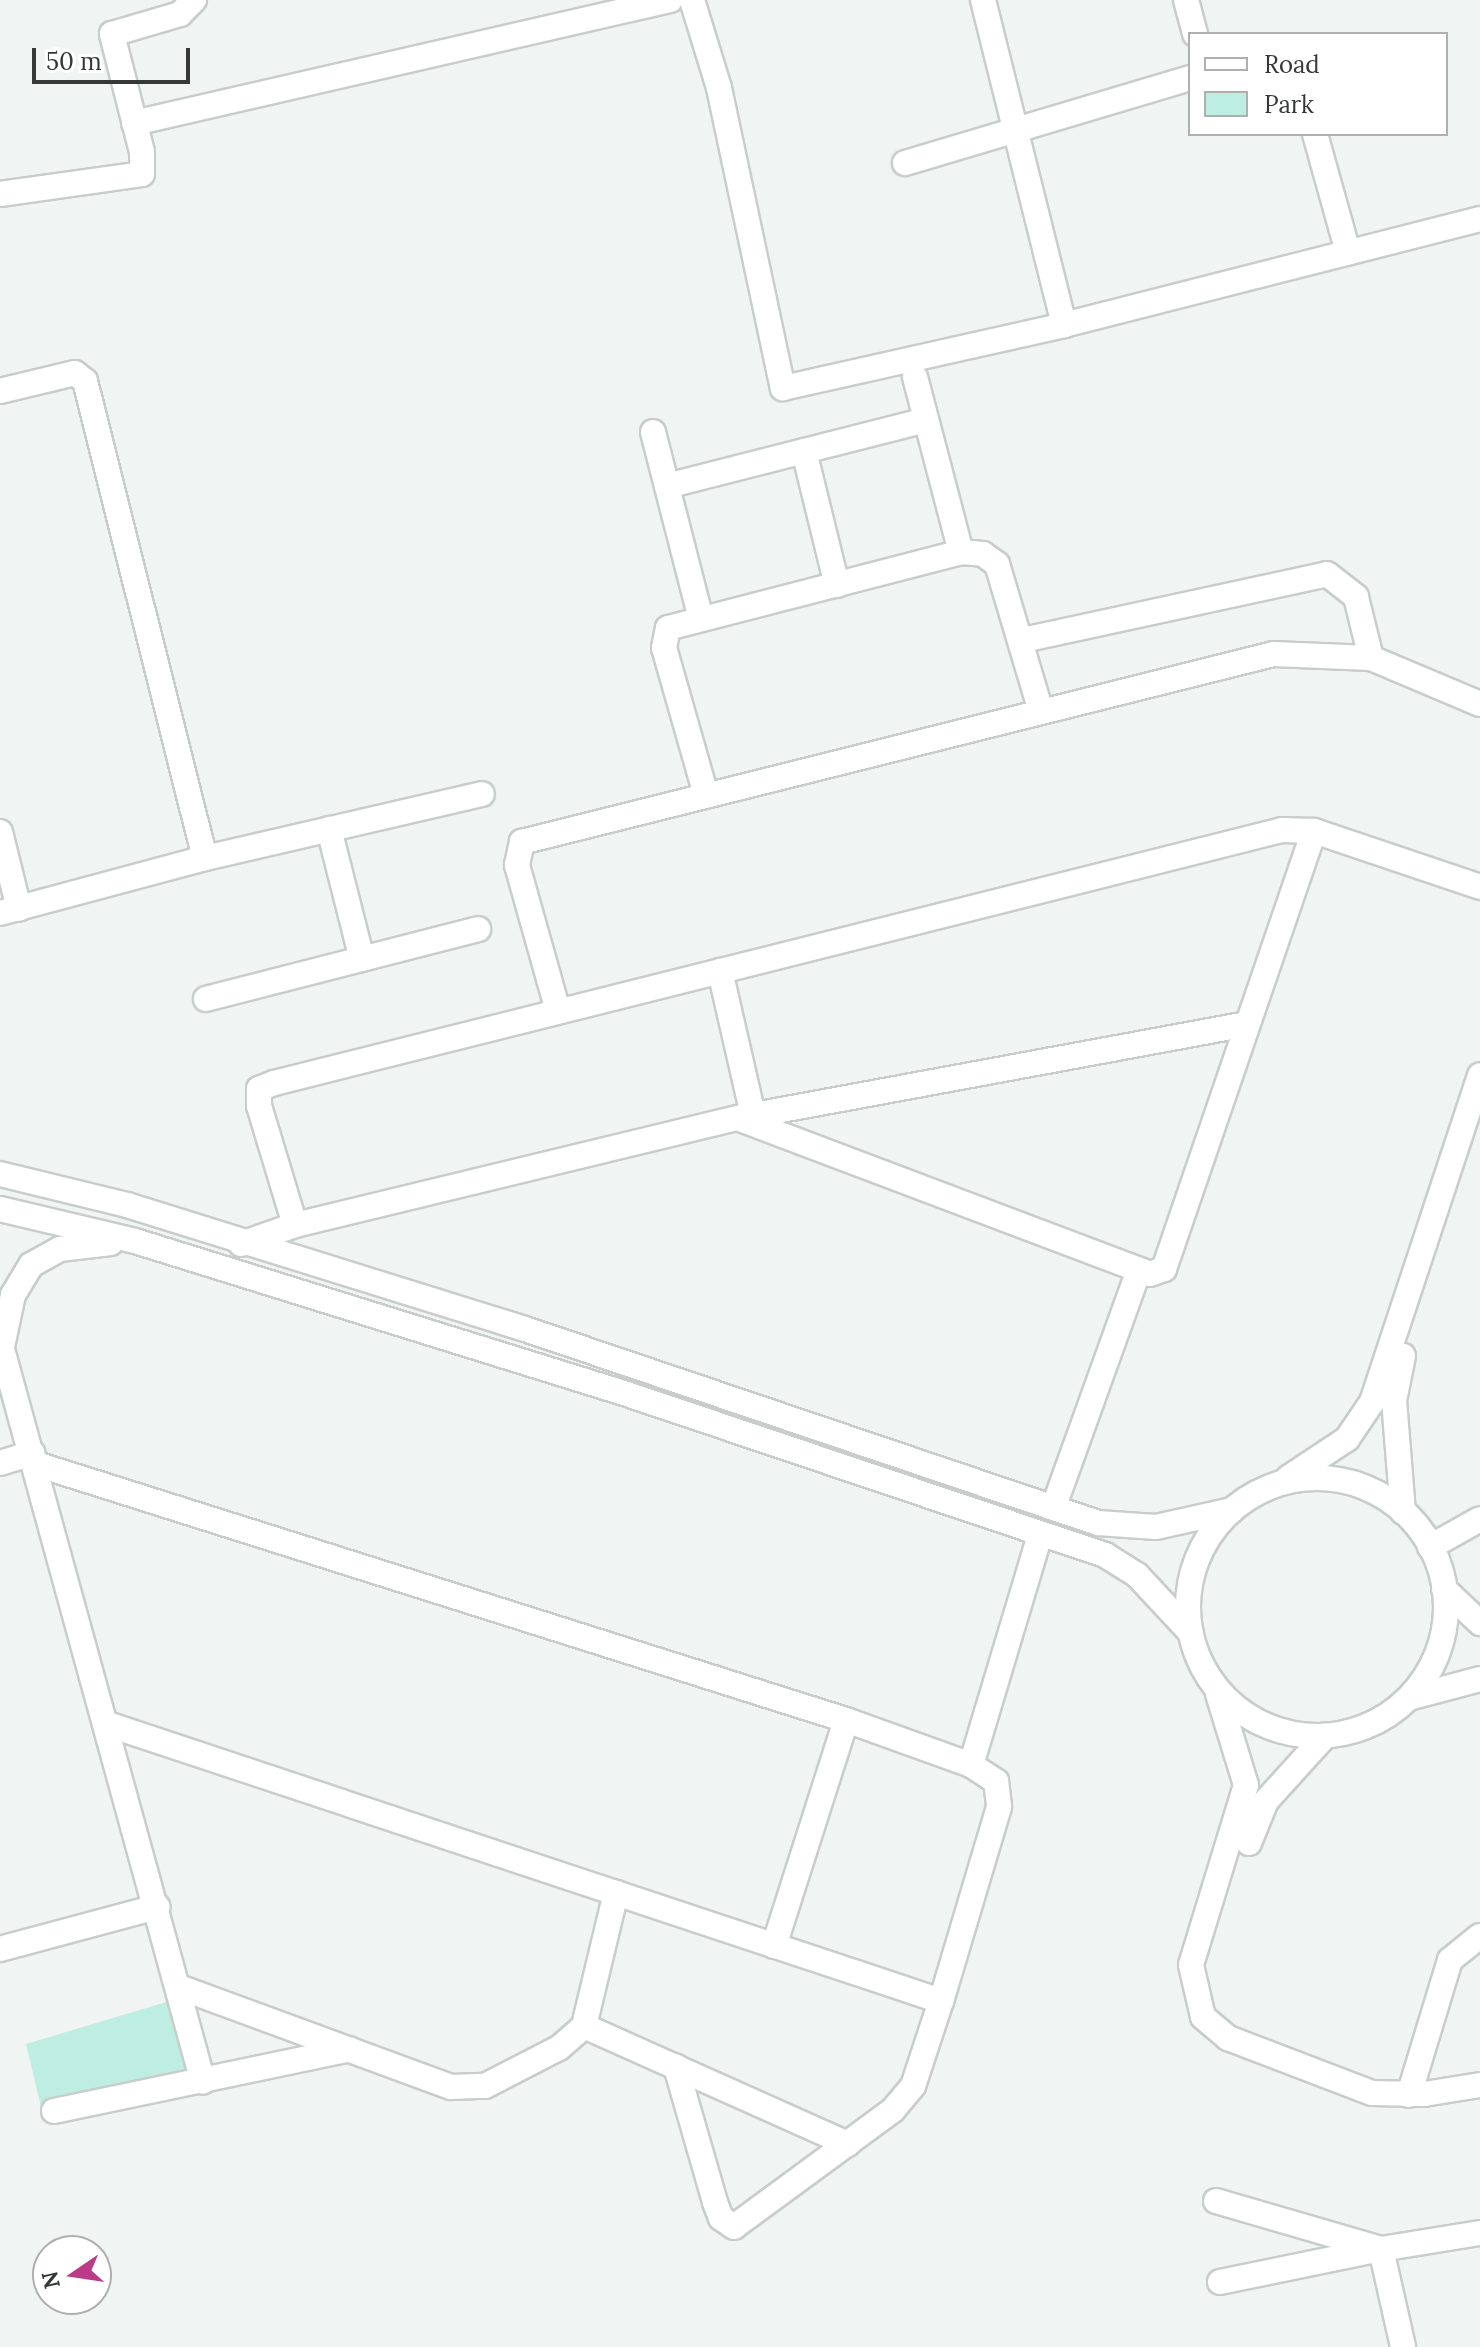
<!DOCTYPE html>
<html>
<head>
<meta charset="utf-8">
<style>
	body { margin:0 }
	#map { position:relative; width:1480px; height:2347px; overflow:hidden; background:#f0f5f4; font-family:Lora,serif }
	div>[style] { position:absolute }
	.green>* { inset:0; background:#beede2 }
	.roads { filter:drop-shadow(2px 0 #c8cdcc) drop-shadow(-2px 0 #c8cdcc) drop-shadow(0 2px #c8cdcc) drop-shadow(0 -2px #c8cdcc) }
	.street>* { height:24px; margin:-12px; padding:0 12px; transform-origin:12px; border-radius:12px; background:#fff }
	.street>.ring { margin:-12px; padding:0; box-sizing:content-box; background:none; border:24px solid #fff; border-radius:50% }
	span { translate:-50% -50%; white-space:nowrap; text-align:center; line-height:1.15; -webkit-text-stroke:7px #fff; paint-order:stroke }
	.legend { position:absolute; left:1188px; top:32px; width:260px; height:104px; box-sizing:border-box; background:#fff; border:2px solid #afafaf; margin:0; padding:10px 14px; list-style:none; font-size:24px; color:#363838 }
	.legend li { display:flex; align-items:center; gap:16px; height:40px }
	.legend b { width:40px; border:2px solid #afafaf }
	.north { position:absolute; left:32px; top:2235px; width:80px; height:80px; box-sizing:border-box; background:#fff; border:2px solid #afafaf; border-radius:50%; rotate:257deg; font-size:22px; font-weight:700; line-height:32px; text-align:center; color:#363838 }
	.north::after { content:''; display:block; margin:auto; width:28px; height:36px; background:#bb3b88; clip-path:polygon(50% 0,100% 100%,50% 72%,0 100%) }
	.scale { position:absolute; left:32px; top:48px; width:158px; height:36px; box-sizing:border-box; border:4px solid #363838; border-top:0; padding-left:10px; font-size:24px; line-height:28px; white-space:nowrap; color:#363838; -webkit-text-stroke:6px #fff; paint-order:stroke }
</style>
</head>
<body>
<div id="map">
	<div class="green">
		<i style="clip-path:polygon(173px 2000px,188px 2066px,184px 2081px,41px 2107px,26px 2044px)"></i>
	</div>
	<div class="roads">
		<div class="street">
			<i style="left:692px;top:0;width:92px;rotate:72.9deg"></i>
			<i style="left:719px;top:88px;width:307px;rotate:78deg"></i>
			<i style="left:783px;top:388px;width:288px;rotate:-12.6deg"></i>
			<i style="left:1064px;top:325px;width:429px;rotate:-14.3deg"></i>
			<i style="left:983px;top:0;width:335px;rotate:76deg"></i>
			<i style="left:1186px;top:0;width:35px;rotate:75deg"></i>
			<i style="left:134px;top:123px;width:550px;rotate:-12.92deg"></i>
			<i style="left:1315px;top:134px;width:123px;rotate:74.4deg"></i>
			<i style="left:905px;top:163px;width:297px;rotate:-16.6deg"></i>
			<i style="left:0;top:194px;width:143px;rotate:-8deg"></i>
			<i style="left:142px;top:174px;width:22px;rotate:-90deg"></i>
			<i style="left:142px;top:152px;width:122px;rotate:-104.3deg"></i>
			<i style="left:112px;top:34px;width:71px;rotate:-16.4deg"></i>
			<i style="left:180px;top:14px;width:20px;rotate:-45deg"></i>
			<i style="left:915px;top:377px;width:181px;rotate:75.3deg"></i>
			<i style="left:0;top:391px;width:77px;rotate:-13.5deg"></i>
			<i style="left:75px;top:373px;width:13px;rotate:39deg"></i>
			<i style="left:85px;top:381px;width:492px;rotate:75.9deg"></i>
			<i style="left:653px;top:432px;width:193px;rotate:75.6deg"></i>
			<i style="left:804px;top:451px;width:138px;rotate:76.2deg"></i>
			<i style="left:667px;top:486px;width:267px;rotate:-14.3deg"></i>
			<i style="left:1023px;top:640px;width:311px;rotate:-12.2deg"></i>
			<i style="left:1327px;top:574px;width:37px;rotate:38deg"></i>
			<i style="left:1356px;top:597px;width:63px;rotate:76.2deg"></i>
			<i style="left:706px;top:795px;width:153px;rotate:-105.9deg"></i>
			<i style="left:664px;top:648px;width:20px;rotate:-79deg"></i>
			<i style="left:668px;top:628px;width:303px;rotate:-14.5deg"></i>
			<i style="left:961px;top:552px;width:22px;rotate:5deg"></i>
			<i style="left:983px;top:554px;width:17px;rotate:36deg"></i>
			<i style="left:997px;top:564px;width:154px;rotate:73.4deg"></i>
			<i style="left:329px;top:829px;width:134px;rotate:75.8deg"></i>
			<i style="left:0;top:832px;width:79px;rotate:76.1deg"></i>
			<i style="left:0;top:913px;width:212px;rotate:-15deg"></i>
			<i style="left:205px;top:858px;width:284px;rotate:-13deg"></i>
			<i style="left:720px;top:971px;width:148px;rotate:77.1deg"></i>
			<i style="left:206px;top:999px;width:281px;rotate:-14.4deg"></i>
			<i style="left:558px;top:1011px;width:152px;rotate:-105.7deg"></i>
			<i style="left:517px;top:865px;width:24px;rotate:-78deg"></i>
			<i style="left:522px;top:842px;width:774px;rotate:-14.05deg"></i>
			<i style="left:1273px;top:654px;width:98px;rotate:2.3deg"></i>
			<i style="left:1371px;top:658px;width:118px;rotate:22.9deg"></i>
			<i style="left:740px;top:1119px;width:438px;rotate:20.7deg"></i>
			<i style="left:1150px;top:1274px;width:15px;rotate:-20deg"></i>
			<i style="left:1164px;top:1269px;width:463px;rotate:-71.1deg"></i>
			<i style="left:0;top:1174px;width:131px;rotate:13.7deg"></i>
			<i style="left:127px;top:1205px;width:417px;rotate:17.3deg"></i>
			<i style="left:525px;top:1329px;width:605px;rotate:18.7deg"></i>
			<i style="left:1098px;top:1523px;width:58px;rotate:3.9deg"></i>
			<i style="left:1156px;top:1527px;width:78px;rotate:-12.6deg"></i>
			<i style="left:0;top:1209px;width:139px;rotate:13.3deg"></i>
			<i style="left:135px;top:1241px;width:512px;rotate:17.27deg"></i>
			<i style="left:624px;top:1393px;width:508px;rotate:18.61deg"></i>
			<i style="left:1105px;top:1555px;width:38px;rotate:32deg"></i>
			<i style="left:1137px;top:1575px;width:79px;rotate:47deg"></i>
			<i style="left:295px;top:1225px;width:124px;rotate:-106.8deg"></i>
			<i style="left:259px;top:1106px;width:17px;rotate:-90deg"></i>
			<i style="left:259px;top:1089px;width:16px;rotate:-22deg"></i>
			<i style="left:274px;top:1083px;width:1039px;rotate:-14.09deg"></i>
			<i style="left:1282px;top:830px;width:32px;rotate:2deg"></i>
			<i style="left:1314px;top:831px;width:175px;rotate:18.6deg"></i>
			<i style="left:241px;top:1244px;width:57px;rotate:-19.4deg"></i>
			<i style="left:295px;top:1225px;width:456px;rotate:-13.6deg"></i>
			<i style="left:738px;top:1118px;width:518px;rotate:-10.46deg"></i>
			<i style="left:0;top:1342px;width:767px;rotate:74.66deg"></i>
			<i style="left:2px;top:1347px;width:53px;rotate:-78.1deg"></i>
			<i style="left:13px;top:1295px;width:35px;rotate:-59deg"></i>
			<i style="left:31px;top:1265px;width:33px;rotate:-29deg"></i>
			<i style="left:60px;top:1249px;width:51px;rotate:-6.7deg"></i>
			<i style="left:0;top:1463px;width:34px;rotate:-17deg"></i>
			<i style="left:36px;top:1464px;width:849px;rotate:17.54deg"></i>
			<i style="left:846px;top:1720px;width:133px;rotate:19.8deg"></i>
			<i style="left:971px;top:1765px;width:30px;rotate:33deg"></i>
			<i style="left:996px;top:1781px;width:26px;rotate:83deg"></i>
			<i style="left:999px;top:1807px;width:202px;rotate:106.6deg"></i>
			<i style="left:941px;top:2001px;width:89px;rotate:108.2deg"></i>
			<i style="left:913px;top:2086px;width:31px;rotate:130deg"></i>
			<i style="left:893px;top:2110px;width:197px;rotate:143.7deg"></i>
			<i style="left:734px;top:2227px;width:16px;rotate:-145deg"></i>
			<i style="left:721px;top:2218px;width:17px;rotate:-111deg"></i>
			<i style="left:715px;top:2202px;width:141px;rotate:-106.1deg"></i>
			<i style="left:1288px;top:1478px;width:71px;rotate:-33.5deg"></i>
			<i style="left:1347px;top:1439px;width:45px;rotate:-56deg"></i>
			<i style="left:1372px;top:1402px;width:344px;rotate:-71.7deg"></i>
			<i class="ring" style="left:1188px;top:1478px;width:234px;height:234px"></i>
			<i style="left:1054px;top:1506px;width:251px;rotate:-70.2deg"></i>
			<i style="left:1403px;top:1512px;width:111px;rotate:-94.6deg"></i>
			<i style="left:1394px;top:1401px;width:46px;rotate:-78.7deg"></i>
			<i style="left:1430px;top:1547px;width:57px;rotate:-29.2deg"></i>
			<i style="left:1444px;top:1589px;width:50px;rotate:43.4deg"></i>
			<i style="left:1218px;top:1694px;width:95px;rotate:72.9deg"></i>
			<i style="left:1246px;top:1785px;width:188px;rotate:107deg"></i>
			<i style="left:1191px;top:1965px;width:53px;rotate:77deg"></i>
			<i style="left:1203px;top:2017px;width:33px;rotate:40deg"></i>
			<i style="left:1228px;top:2038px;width:154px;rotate:20.9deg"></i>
			<i style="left:1372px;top:2093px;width:52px;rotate:1.1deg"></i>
			<i style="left:1424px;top:2094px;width:57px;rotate:-9.1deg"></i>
			<i style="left:1409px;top:1698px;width:73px;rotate:-15deg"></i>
			<i style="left:107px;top:1724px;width:879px;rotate:18.37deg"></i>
			<i style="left:971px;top:1765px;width:240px;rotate:-73.3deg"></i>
			<i style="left:1249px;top:1843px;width:45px;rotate:-68deg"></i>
			<i style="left:1266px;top:1801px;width:88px;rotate:-47.8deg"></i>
			<i style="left:774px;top:1946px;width:237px;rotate:-72.3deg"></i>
			<i style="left:0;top:1949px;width:163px;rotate:-15deg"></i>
			<i style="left:179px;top:1987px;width:290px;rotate:20.2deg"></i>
			<i style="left:451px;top:2087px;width:34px;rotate:-2deg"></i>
			<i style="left:485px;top:2086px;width:83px;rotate:-27.2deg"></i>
			<i style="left:559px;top:2048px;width:33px;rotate:-41deg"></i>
			<i style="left:584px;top:2026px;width:137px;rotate:-76.5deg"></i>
			<i style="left:584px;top:2026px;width:289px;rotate:24.1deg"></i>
			<i style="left:1409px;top:2095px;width:141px;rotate:-73.1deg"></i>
			<i style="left:1450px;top:1960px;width:38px;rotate:-39deg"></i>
			<i style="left:54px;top:2111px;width:302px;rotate:-11.8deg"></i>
			<i style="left:1216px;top:2201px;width:172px;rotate:16.2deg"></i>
			<i style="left:1381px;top:2249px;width:100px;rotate:-9.2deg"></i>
			<i style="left:1220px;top:2282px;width:164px;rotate:-11.6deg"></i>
			<i style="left:1381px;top:2249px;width:100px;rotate:77.3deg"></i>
		</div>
	</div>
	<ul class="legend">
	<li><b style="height:10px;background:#fff"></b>Road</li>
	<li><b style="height:22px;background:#beede2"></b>Park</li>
	</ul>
	<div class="north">N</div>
	<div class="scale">50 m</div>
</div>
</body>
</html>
